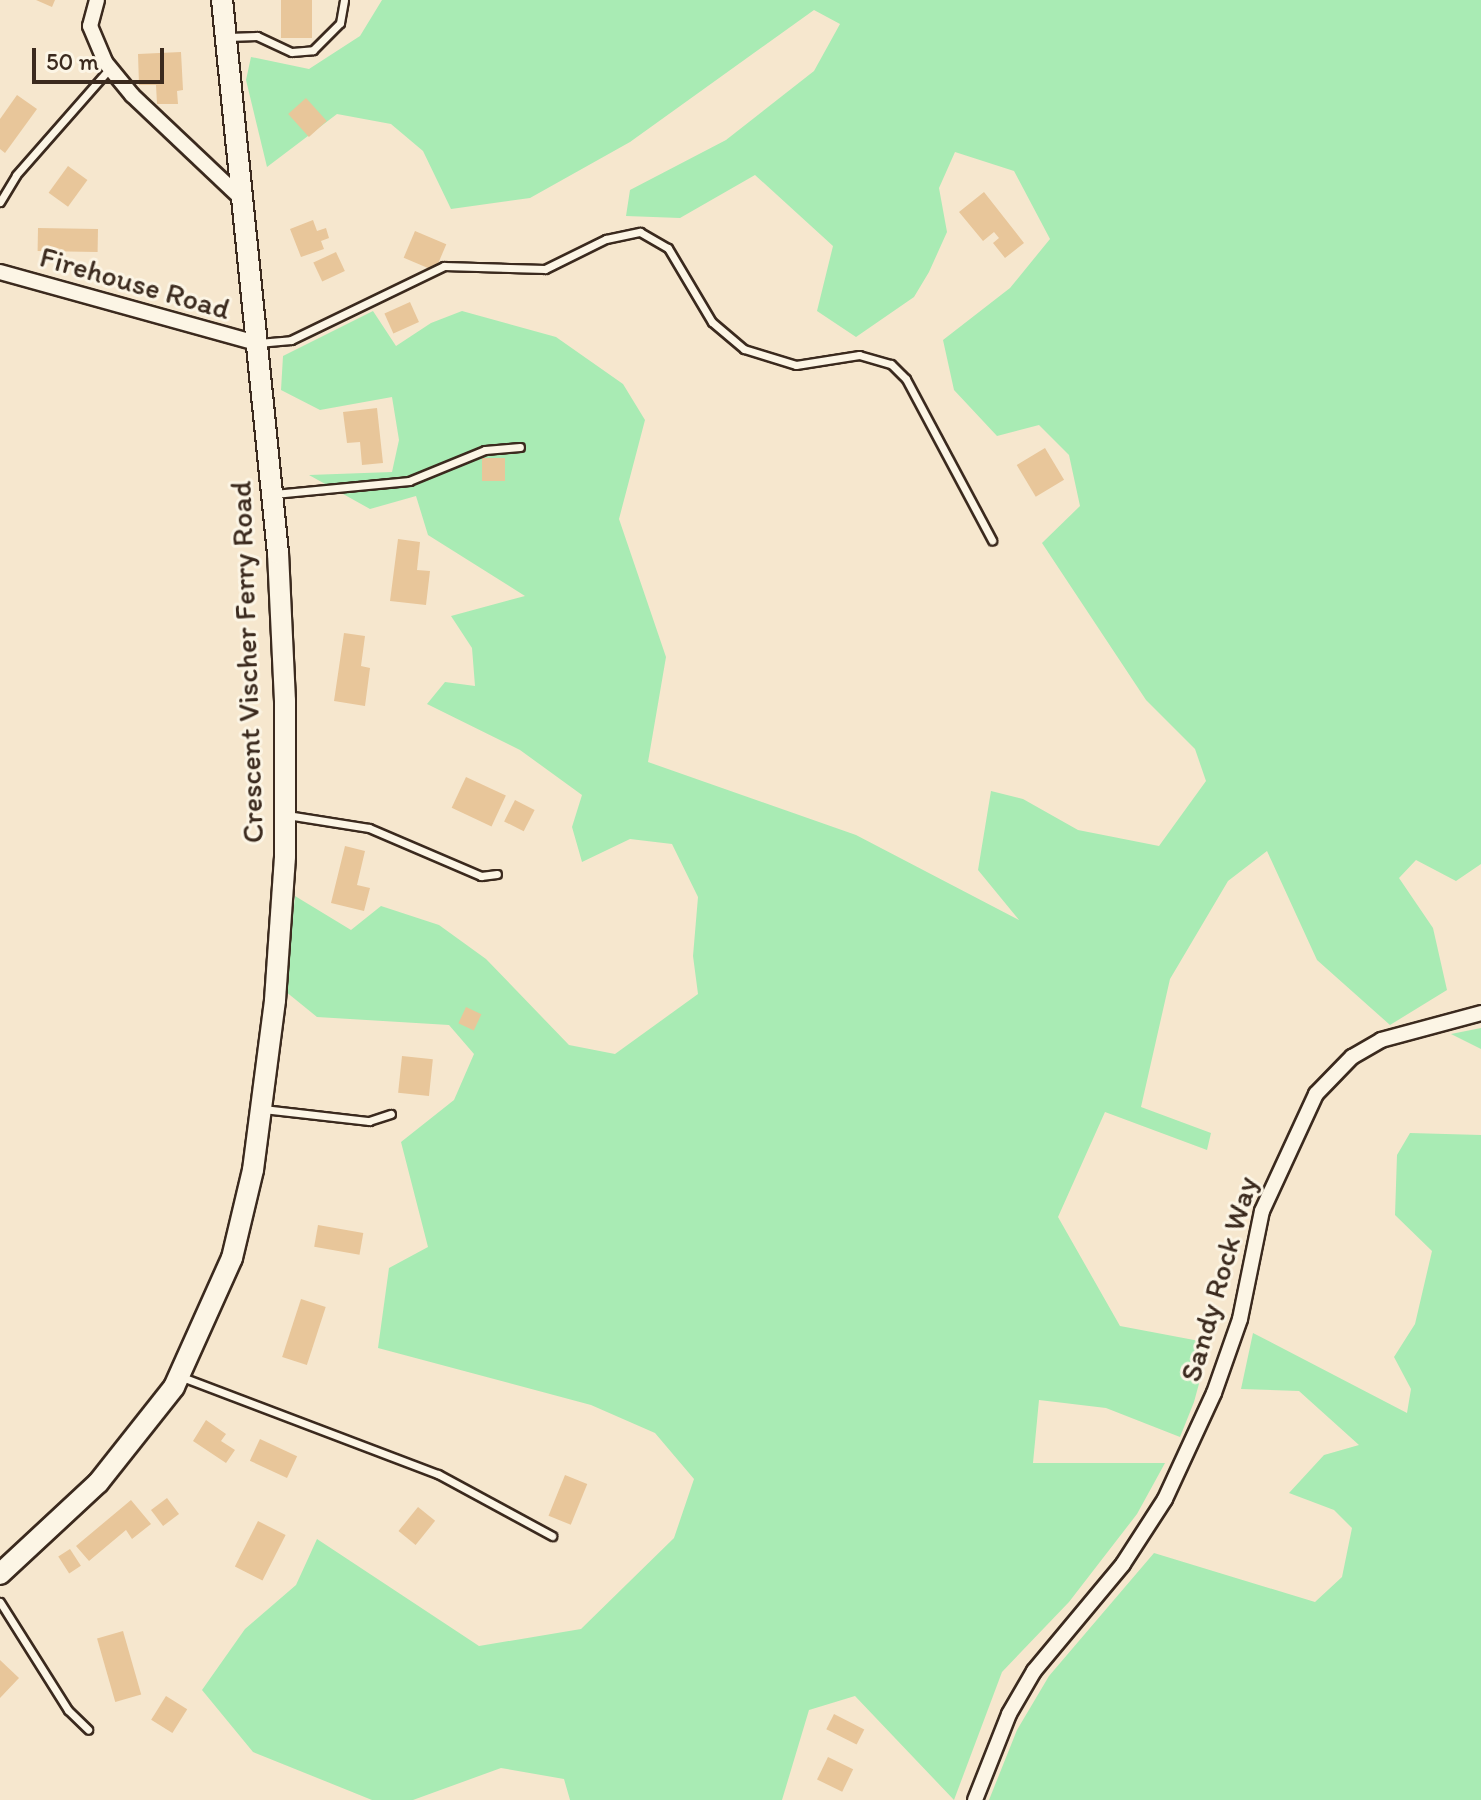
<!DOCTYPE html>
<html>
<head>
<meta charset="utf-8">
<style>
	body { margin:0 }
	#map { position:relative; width:1481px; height:1800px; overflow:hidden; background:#f6e7ce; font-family:Itim,sans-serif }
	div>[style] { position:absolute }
	.green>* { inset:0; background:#a9ebb4 }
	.building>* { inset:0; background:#e8c69a; transform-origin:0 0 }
	.roads { filter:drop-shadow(2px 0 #3b2a1e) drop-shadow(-2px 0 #3b2a1e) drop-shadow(0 2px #3b2a1e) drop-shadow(0 -2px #3b2a1e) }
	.lane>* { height:7px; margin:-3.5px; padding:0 3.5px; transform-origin:3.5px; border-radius:3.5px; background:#fcf5e5 }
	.street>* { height:14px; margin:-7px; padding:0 7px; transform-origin:7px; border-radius:7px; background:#fcf5e5 }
	.secondary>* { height:20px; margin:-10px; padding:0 10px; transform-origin:10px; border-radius:10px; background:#fcf5e5 }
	span { translate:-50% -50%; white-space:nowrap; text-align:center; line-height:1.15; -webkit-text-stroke:6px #fcf5e5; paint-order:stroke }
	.street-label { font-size:30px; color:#3b2a1e }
	.scale { position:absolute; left:32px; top:48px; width:132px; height:36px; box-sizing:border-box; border:4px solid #3b2a1e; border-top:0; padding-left:10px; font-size:24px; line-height:28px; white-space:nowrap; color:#3b2a1e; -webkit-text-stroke:6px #fcf5e5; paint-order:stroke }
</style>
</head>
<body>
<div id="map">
	<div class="green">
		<i style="clip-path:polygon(382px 0,1481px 0,1481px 864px,1456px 881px,1416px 860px,1399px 878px,1433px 928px,1447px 990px,1390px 1025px,1317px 960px,1267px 851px,1228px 881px,1170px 979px,1141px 1107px,1211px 1133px,1207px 1150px,1105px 1112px,1058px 1217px,1120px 1326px,1210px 1343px,1194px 1402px,1180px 1437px,1106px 1408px,1039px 1400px,1033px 1463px,1165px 1463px,1137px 1514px,1069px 1602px,1002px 1672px,954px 1800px,855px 1696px,809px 1710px,782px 1800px,570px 1800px,564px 1779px,501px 1768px,413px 1800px,372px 1800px,253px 1752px,202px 1690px,245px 1629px,296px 1585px,317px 1539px,479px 1646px,581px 1629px,674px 1538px,694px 1479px,655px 1433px,591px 1405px,378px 1348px,389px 1268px,428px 1247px,401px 1142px,454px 1100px,474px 1054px,449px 1025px,317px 1017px,285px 991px,295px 896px,351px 930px,381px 906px,439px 925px,486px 959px,569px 1045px,615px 1054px,698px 994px,693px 956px,698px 897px,672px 844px,630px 839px,582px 862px,572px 827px,582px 795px,520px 750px,427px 704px,445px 682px,475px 686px,472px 648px,451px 616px,525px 596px,428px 535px,416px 496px,370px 509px,309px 475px,392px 472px,399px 440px,392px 397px,320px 410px,281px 390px,283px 356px,373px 311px,396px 346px,431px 323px,462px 311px,556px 337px,623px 384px,645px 420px,619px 519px,666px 657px,648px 762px,856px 835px,1019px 920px,978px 870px,991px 791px,1023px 799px,1078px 830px,1159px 846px,1206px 781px,1195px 749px,1146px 700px,1042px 543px,1080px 506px,1069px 455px,1039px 425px,997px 436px,954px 390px,943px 340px,1010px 288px,1050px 239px,1014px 171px,955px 152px,939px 188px,947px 232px,929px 272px,914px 297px,856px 337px,817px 311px,833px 246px,755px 175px,680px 218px,626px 216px,630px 190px,726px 140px,814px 71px,840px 24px,814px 10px,630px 142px,530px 198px,451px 209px,423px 151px,391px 124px,337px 114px,267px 167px,246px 80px,251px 57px,309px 69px,360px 36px)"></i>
		<i style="clip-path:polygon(1481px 1028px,1481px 1049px,1451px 1034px)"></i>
		<i style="clip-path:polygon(1410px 1133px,1481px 1135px,1481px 1800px,989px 1800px,1017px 1730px,1049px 1676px,1154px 1553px,1315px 1602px,1342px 1577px,1352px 1528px,1334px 1510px,1289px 1493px,1324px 1455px,1359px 1445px,1299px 1391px,1241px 1389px,1253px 1333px,1407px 1413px,1411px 1389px,1394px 1357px,1415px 1324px,1432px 1251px,1395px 1215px,1397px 1155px)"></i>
	</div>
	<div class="building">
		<i style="clip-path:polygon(36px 0,55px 0,52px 7px)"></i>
		<i style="left:281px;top:0;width:31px;height:38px"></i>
		<i style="clip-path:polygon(181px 52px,183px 90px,177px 91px,178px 104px,157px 104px,156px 85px,139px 85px,138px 54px)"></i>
		<i style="clip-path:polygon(17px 95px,37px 109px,5px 153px,0 149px,0 119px)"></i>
		<i style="left:306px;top:98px;width:31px;height:24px;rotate:48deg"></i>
		<i style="left:68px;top:166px;width:24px;height:33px;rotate:36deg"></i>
		<i style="clip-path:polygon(984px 192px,1024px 243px,1005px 258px,993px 243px,999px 238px,994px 232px,983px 241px,959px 212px)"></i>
		<i style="clip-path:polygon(313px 220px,317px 231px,326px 228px,329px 238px,321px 241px,324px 249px,301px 257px,290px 229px)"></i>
		<i style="left:38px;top:228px;width:60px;height:23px;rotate:1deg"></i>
		<i style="left:415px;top:231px;width:34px;height:29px;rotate:23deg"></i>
		<i style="left:336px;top:252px;width:21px;height:25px;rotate:65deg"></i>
		<i style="left:410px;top:302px;width:22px;height:28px;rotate:66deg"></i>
		<i style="clip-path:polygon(377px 408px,383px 463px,362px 465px,360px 442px,347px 443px,343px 412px)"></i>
		<i style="left:1045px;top:448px;width:37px;height:33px;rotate:59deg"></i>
		<i style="left:482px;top:458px;width:23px;height:23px"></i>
		<i style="clip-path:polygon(398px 539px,420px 542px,417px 570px,430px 571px,426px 605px,390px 601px)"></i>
		<i style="clip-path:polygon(344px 633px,365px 636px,361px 666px,370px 668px,365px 706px,334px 701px)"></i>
		<i style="left:466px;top:777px;width:44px;height:34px;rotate:25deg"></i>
		<i style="left:515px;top:800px;width:22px;height:24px;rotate:27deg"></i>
		<i style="clip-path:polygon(345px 846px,365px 851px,357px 885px,370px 888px,364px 911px,331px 903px)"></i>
		<i style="left:466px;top:1007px;width:17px;height:18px;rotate:25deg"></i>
		<i style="left:402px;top:1056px;width:31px;height:37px;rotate:6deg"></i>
		<i style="left:318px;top:1225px;width:46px;height:22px;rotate:10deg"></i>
		<i style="left:301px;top:1299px;width:26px;height:61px;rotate:18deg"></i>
		<i style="clip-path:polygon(206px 1420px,226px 1434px,221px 1441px,235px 1450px,226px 1463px,193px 1441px)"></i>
		<i style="left:260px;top:1439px;width:41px;height:24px;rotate:25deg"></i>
		<i style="left:565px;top:1475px;width:24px;height:44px;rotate:22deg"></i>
		<i style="left:167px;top:1498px;width:20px;height:20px;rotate:53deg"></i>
		<i style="clip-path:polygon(131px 1500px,151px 1524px,132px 1539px,126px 1530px,89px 1561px,76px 1546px)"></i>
		<i style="left:418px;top:1507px;width:22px;height:31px;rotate:39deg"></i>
		<i style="left:258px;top:1521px;width:31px;height:51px;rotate:27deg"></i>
		<i style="left:70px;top:1549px;width:20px;height:14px;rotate:57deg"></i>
		<i style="left:123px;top:1631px;width:66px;height:27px;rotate:74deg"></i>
		<i style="clip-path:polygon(0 1660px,19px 1678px,0 1698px)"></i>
		<i style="left:166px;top:1696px;width:25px;height:28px;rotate:32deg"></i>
		<i style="left:834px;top:1714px;width:34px;height:17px;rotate:27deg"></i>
		<i style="left:828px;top:1757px;width:28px;height:25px;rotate:26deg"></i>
	</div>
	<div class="roads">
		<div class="lane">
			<i style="left:228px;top:37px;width:29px;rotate:-2deg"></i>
			<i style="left:257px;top:36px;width:38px;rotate:25deg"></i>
			<i style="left:292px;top:52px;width:21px;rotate:-5deg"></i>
			<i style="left:313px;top:50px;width:38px;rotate:-45deg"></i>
			<i style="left:340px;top:23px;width:23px;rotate:-80deg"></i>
			<i style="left:0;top:202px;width:31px;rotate:-59deg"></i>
			<i style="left:16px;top:175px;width:142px;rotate:-48.7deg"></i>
			<i style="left:258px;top:343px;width:33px;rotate:-5deg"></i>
			<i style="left:291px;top:340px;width:170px;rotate:-25.8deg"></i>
			<i style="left:444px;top:266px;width:101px;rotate:1.7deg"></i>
			<i style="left:545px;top:269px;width:68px;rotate:-26.2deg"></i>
			<i style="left:606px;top:239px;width:35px;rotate:-12deg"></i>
			<i style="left:640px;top:232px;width:32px;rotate:30deg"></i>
			<i style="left:668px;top:248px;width:86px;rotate:59.3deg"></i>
			<i style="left:712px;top:322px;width:42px;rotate:40.2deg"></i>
			<i style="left:744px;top:349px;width:54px;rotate:17.1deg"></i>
			<i style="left:796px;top:365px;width:64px;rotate:-9deg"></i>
			<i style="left:859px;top:355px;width:33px;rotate:16deg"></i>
			<i style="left:891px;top:364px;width:21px;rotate:45deg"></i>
			<i style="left:906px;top:379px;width:183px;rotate:61.9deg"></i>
			<i style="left:274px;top:494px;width:136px;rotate:-5.5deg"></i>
			<i style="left:409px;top:481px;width:82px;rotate:-22.2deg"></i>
			<i style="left:485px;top:450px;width:35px;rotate:-5deg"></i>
			<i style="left:287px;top:815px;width:83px;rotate:9deg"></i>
			<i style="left:369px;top:828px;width:122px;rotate:23.2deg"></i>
			<i style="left:481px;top:876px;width:16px;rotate:-7deg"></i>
			<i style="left:263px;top:1109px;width:107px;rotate:6.5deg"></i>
			<i style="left:369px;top:1121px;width:23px;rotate:-18deg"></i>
			<i style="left:182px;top:1377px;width:274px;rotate:20.8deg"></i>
			<i style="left:438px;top:1474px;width:130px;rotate:28.5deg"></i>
			<i style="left:0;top:1602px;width:128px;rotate:57.8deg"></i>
			<i style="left:68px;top:1710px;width:28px;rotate:44deg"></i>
		</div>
		<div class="street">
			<i style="left:97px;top:0;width:27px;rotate:105deg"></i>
			<i style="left:90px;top:26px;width:39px;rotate:67deg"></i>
			<i style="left:105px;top:62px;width:43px;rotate:50.7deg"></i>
			<i style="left:132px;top:95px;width:153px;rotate:43.4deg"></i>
			<i style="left:0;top:272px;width:266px;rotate:15.5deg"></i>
			<i style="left:975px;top:1800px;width:92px;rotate:-68.4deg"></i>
			<i style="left:1009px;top:1714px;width:50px;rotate:-59.8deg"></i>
			<i style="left:1034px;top:1671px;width:139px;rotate:-50.2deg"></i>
			<i style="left:1123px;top:1564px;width:77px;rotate:-57.1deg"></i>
			<i style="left:1165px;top:1499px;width:117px;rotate:-65.2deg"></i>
			<i style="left:1214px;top:1393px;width:78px;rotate:-70.6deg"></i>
			<i style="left:1240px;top:1319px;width:110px;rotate:-78.5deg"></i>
			<i style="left:1262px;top:1211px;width:129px;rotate:-65.2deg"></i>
			<i style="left:1316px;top:1094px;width:52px;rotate:-45.8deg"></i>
			<i style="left:1352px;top:1057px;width:34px;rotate:-30deg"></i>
			<i style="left:1381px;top:1040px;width:104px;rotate:-15.1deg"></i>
		</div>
		<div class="secondary">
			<i style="left:0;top:1574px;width:134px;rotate:-42.9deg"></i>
			<i style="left:98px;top:1483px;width:122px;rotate:-51.6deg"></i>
			<i style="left:174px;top:1387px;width:141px;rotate:-65.8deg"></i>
			<i style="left:232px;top:1258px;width:90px;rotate:-76.6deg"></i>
			<i style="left:253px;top:1170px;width:171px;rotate:-82.6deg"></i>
			<i style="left:275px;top:1000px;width:144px;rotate:-86deg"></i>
			<i style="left:285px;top:856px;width:155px;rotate:-90deg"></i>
			<i style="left:285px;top:701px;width:148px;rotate:-92.7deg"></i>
			<i style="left:278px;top:553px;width:556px;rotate:-95.78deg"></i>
		</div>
	</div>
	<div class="street-label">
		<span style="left:135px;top:283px;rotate:16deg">Firehouse Road</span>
		<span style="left:247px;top:662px;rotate:-92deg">Crescent Vischer Ferry Road</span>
		<span style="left:1219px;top:1279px;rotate:-74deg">Sandy Rock Way</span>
	</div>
	<div class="scale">50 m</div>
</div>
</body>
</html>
